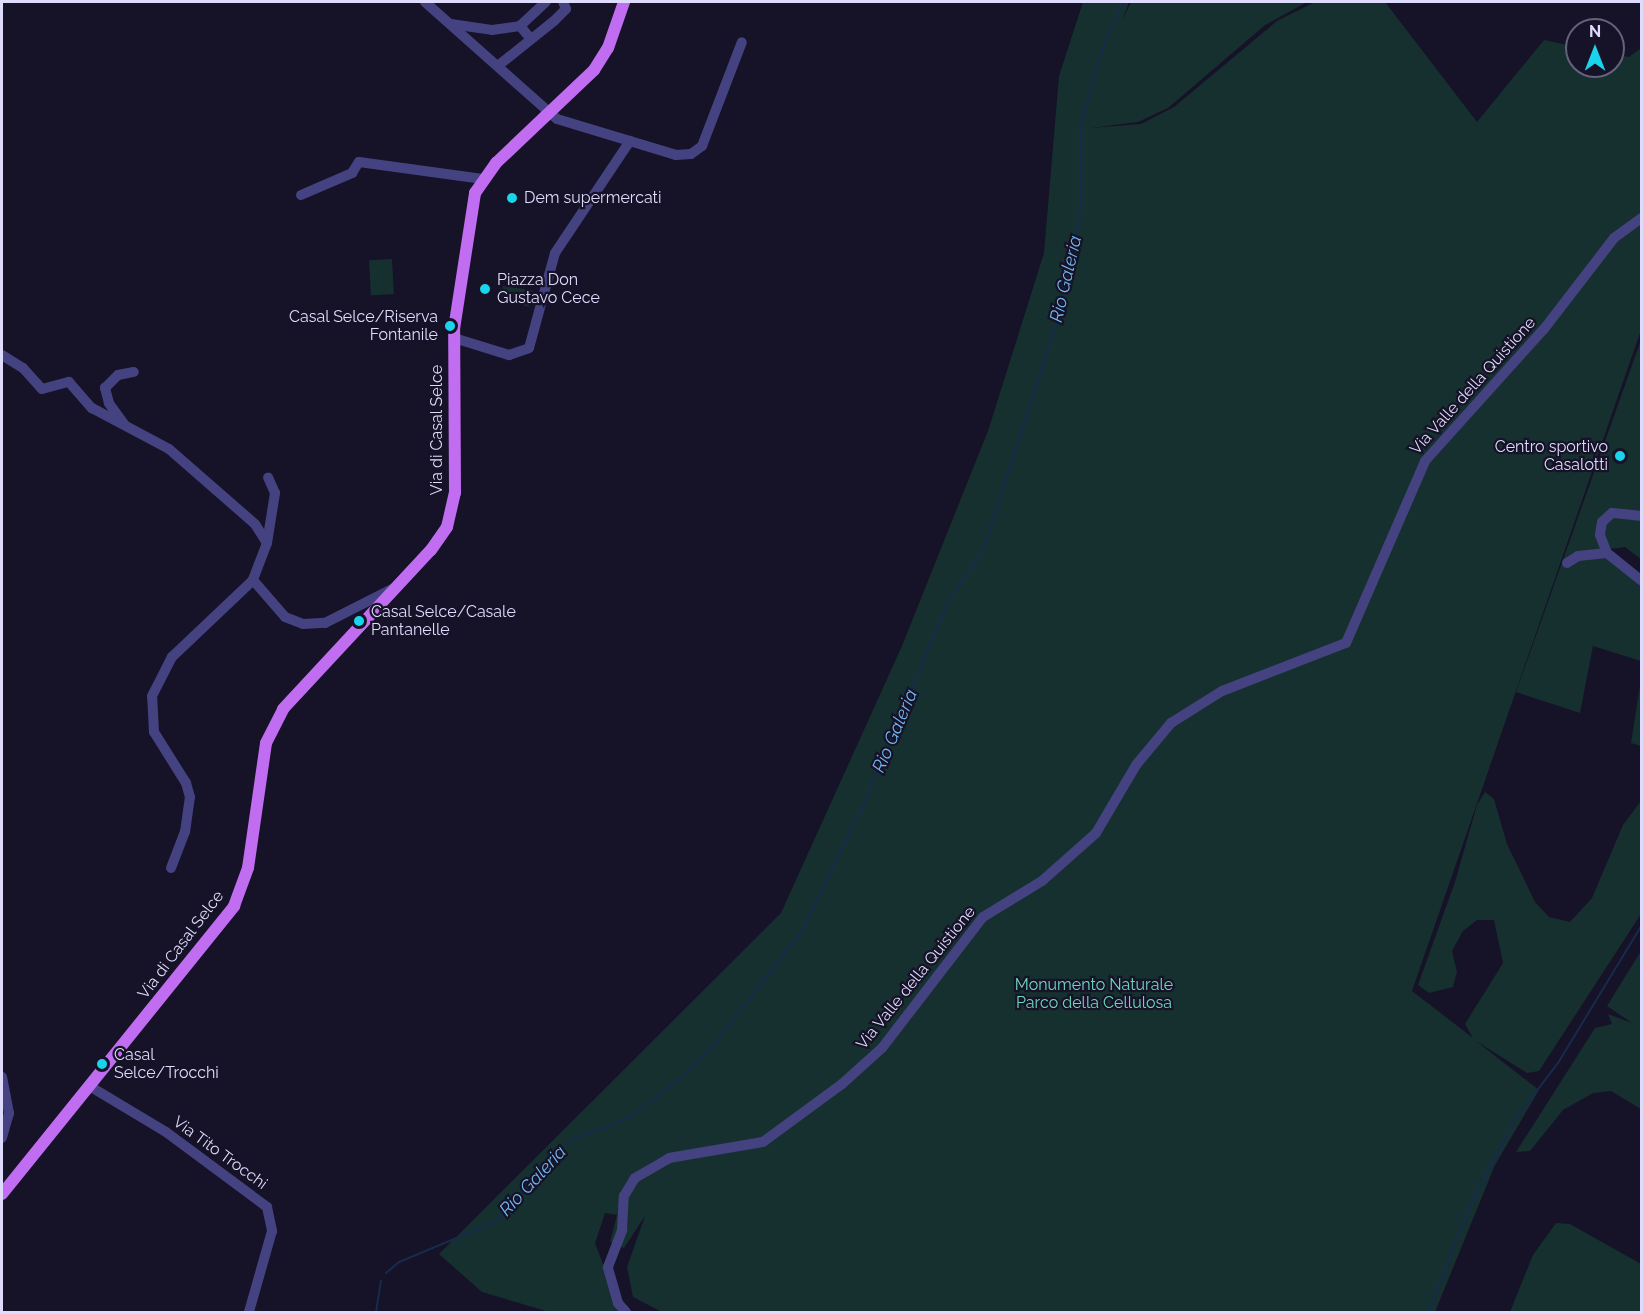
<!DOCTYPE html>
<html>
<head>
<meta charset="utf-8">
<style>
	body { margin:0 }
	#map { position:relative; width:1643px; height:1314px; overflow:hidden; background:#161227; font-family:Raleway,sans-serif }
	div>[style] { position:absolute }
	.green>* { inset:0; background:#16302f; transform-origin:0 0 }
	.stream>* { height:2px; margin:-1px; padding:0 1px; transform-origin:1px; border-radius:1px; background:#162b4d }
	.minor>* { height:10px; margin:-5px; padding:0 5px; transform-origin:5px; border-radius:5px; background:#444281 }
	.major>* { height:12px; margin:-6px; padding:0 6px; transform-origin:6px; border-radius:6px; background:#c06df1 }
	.dots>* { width:16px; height:16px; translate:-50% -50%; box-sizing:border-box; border:3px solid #161227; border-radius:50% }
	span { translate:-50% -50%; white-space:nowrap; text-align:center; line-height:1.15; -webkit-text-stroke:4.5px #161227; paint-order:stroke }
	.poi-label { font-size:16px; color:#dfdbfc }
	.left { translate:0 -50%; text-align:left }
	.right { translate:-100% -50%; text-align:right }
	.street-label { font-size:16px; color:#dfdbfc }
	.park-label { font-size:16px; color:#6dd6bc }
	.water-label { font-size:18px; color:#73b7f2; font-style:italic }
	.frame { position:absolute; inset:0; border:3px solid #dfdbfc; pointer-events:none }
	.north { position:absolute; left:1565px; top:18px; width:60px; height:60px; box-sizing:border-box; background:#161227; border:2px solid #66627c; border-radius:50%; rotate:0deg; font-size:16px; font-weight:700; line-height:24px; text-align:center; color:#dfdbfc }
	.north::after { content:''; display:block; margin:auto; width:21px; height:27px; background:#19d4ea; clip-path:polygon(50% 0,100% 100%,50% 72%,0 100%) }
</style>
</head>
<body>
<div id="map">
	<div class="green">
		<i style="clip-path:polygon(1083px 2px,1129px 2px,1122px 21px,1131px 2px,1307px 2px,1265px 25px,1168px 108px,1138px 122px,1090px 128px,1141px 124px,1174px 107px,1277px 21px,1315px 2px,1385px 2px,1477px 122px,1544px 40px,1577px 47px,1577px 66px,1613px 66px,1613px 54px,1629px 57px,1641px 48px,1641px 330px,1412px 991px,1473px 1038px,1465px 1024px,1503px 963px,1494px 920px,1477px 920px,1463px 931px,1452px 951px,1457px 972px,1453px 987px,1429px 993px,1418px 985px,1455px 882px,1477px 805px,1485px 792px,1494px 799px,1507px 844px,1535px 902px,1549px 917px,1570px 922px,1592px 898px,1623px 825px,1641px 801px,1641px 914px,1539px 1071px,1527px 1073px,1476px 1041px,1539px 1090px,1495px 1165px,1435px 1312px,662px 1312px,633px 1297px,627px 1267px,645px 1216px,624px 1248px,610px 1242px,617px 1215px,605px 1213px,595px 1243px,621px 1312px,549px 1312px,482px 1292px,439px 1254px,781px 913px,902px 646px,988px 431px,1044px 253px,1059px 76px)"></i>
		<i style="left:392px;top:259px;width:35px;height:23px;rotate:87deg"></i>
		<i style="clip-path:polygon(503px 286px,532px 290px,529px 307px,500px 297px)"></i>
		<i style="clip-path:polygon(1641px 340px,1641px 559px,1625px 547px,1603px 550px,1641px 587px,1641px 661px,1593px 646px,1580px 713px,1516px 692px)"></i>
		<i style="clip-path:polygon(1641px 679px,1641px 746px,1631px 743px)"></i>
		<i style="clip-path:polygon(1641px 951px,1641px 1109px,1611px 1091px,1593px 1093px,1563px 1110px,1530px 1151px,1516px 1152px,1595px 1028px,1612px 1024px,1608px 1014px,1632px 1023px,1607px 1006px)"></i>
		<i style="clip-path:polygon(1556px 1223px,1570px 1224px,1641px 1264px,1641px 1312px,1510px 1312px,1533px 1255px)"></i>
	</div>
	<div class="stream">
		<i style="left:386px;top:1273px;width:17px;rotate:-40deg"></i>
		<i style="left:399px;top:1262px;width:104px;rotate:-22.6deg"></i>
		<i style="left:495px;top:1222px;width:112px;rotate:-47.2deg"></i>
		<i style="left:571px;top:1140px;width:62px;rotate:-20.8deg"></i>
		<i style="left:629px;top:1118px;width:66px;rotate:-37.6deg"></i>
		<i style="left:681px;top:1078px;width:37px;rotate:-44deg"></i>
		<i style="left:708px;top:1052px;width:153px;rotate:-52.2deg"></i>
		<i style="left:802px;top:931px;width:144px;rotate:-64.1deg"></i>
		<i style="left:865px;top:801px;width:216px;rotate:-67.4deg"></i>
		<i style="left:948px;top:602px;width:62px;rotate:-55.5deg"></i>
		<i style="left:983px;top:551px;width:281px;rotate:-72.1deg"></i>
		<i style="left:1069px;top:284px;width:73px;rotate:-81.3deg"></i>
		<i style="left:1080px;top:212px;width:84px;rotate:-90deg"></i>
		<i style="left:1080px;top:128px;width:76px;rotate:-74.7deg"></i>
		<i style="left:1100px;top:55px;width:57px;rotate:-67.5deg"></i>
		<i style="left:376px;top:1312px;width:32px;rotate:-81deg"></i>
		<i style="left:1428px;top:1312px;width:116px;rotate:-68.3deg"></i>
		<i style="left:1471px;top:1204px;width:92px;rotate:-62.9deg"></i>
		<i style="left:1513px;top:1122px;width:74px;rotate:-52.7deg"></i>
		<i style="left:1558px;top:1063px;width:162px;rotate:-58.7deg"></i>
	</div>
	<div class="minor">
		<i style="left:425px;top:2px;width:176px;rotate:41.6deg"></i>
		<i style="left:557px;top:119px;width:124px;rotate:16.8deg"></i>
		<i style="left:676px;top:155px;width:15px;rotate:-4deg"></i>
		<i style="left:691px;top:154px;width:14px;rotate:-36deg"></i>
		<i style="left:702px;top:146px;width:111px;rotate:-69deg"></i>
		<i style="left:451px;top:24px;width:41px;rotate:8.3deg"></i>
		<i style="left:492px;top:30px;width:28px;rotate:-8deg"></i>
		<i style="left:520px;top:26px;width:17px;rotate:50deg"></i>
		<i style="left:520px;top:26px;width:35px;rotate:-43deg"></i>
		<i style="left:499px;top:65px;width:70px;rotate:-38.7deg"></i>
		<i style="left:554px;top:21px;width:17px;rotate:-45deg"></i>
		<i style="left:566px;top:9px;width:8px;rotate:-113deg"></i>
		<i style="left:301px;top:195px;width:56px;rotate:-23.3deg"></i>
		<i style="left:352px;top:173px;width:13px;rotate:-58deg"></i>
		<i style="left:359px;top:162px;width:125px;rotate:7.8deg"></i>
		<i style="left:454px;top:338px;width:58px;rotate:17.2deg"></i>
		<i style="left:509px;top:355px;width:21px;rotate:-19deg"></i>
		<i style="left:529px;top:348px;width:98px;rotate:-74.7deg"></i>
		<i style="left:555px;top:253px;width:135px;rotate:-56.2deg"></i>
		<i style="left:2px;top:355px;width:25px;rotate:32deg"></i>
		<i style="left:23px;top:368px;width:28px;rotate:48deg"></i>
		<i style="left:42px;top:389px;width:28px;rotate:-15deg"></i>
		<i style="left:69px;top:382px;width:35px;rotate:49deg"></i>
		<i style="left:92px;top:408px;width:87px;rotate:28deg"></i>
		<i style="left:169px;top:449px;width:114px;rotate:41.1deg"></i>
		<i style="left:255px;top:524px;width:22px;rotate:58deg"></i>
		<i style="left:267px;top:543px;width:40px;rotate:111deg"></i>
		<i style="left:253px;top:580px;width:49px;rotate:49.1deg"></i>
		<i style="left:285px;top:617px;width:19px;rotate:21deg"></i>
		<i style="left:303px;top:624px;width:22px;rotate:-3deg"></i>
		<i style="left:325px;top:623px;width:77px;rotate:-26.9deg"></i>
		<i style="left:124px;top:424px;width:26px;rotate:-126deg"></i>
		<i style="left:109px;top:403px;width:16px;rotate:-105deg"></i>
		<i style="left:105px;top:388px;width:18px;rotate:-45deg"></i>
		<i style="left:118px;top:375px;width:16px;rotate:-11deg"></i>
		<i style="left:1642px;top:516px;width:30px;rotate:-174deg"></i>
		<i style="left:1612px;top:513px;width:13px;rotate:138deg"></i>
		<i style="left:1602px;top:522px;width:13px;rotate:99deg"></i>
		<i style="left:1600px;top:535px;width:19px;rotate:69deg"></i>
		<i style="left:1607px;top:553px;width:45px;rotate:38.7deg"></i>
		<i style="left:267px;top:543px;width:51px;rotate:-80.9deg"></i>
		<i style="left:275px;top:493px;width:17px;rotate:-114deg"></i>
		<i style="left:1567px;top:563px;width:13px;rotate:-32deg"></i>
		<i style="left:1578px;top:556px;width:29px;rotate:-6deg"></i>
		<i style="left:171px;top:868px;width:39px;rotate:-69deg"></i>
		<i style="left:185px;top:832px;width:35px;rotate:-82deg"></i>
		<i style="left:190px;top:797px;width:15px;rotate:-106deg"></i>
		<i style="left:186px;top:783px;width:60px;rotate:-122.1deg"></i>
		<i style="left:154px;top:732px;width:36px;rotate:-93deg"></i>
		<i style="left:152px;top:696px;width:44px;rotate:-62.9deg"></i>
		<i style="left:172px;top:657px;width:112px;rotate:-43.5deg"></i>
		<i style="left:2px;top:1077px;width:37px;rotate:79deg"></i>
		<i style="left:9px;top:1113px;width:26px;rotate:106deg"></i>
		<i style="left:91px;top:1087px;width:87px;rotate:31deg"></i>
		<i style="left:166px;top:1132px;width:126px;rotate:36.6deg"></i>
		<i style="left:267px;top:1207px;width:25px;rotate:78deg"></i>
		<i style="left:272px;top:1231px;width:84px;rotate:105.9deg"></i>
		<i style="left:626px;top:1312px;width:12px;rotate:-132deg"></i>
		<i style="left:618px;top:1303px;width:37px;rotate:-106deg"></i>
		<i style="left:608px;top:1267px;width:40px;rotate:-69deg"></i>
		<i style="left:622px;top:1230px;width:34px;rotate:-87deg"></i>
		<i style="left:624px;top:1196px;width:21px;rotate:-59deg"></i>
		<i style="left:635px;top:1178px;width:39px;rotate:-30deg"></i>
		<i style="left:669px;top:1158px;width:95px;rotate:-9.7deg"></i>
		<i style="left:763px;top:1142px;width:98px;rotate:-36.3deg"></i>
		<i style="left:842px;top:1084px;width:54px;rotate:-42deg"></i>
		<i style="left:882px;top:1048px;width:165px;rotate:-52.4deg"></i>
		<i style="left:983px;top:917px;width:69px;rotate:-31.4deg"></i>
		<i style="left:1042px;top:881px;width:72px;rotate:-41.6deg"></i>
		<i style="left:1096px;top:833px;width:79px;rotate:-59.5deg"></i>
		<i style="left:1136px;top:765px;width:55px;rotate:-50.2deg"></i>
		<i style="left:1171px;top:723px;width:60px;rotate:-32.1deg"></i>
		<i style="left:1222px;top:691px;width:133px;rotate:-21.2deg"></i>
		<i style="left:1346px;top:643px;width:198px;rotate:-66.5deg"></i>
		<i style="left:1425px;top:461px;width:178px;rotate:-48deg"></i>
		<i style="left:1544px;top:329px;width:115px;rotate:-52.4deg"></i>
		<i style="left:1614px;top:238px;width:34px;rotate:-36deg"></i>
	</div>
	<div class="major">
		<i style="left:2px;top:1194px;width:370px;rotate:-51.1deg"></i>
		<i style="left:234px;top:906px;width:40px;rotate:-69.8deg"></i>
		<i style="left:248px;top:868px;width:126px;rotate:-81.8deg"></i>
		<i style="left:266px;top:743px;width:38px;rotate:-63deg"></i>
		<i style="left:283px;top:709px;width:217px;rotate:-47.1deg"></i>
		<i style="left:431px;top:550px;width:28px;rotate:-55deg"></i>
		<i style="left:447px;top:527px;width:35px;rotate:-77deg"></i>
		<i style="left:455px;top:493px;width:164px;rotate:-90.3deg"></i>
		<i style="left:454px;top:329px;width:138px;rotate:-81.2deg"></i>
		<i style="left:475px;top:193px;width:37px;rotate:-55deg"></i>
		<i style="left:496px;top:163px;width:135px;rotate:-43.5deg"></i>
		<i style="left:594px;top:70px;width:26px;rotate:-58deg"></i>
		<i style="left:608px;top:48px;width:49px;rotate:-70.8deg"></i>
	</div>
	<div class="dots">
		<i style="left:512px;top:198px;background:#19d4ea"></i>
		<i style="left:485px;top:289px;background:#19d4ea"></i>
		<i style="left:450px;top:326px;background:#19d4ea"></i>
		<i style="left:1620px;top:456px;background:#19d4ea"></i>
		<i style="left:359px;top:621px;background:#19d4ea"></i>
		<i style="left:102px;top:1064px;background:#19d4ea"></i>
	</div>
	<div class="poi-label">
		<span class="left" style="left:524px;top:198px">Dem supermercati</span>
		<span class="left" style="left:497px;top:289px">Piazza Don<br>Gustavo Cece</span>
		<span class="right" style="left:438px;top:326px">Casal Selce/Riserva<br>Fontanile</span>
		<span class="right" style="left:1608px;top:456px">Centro sportivo<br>Casalotti</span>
		<span class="left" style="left:371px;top:621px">Casal Selce/Casale<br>Pantanelle</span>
		<span class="left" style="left:114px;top:1064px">Casal<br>Selce/Trocchi</span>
	</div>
	<div class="street-label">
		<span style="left:1473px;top:386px;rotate:-48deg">Via Valle della Quistione</span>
		<span style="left:437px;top:430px;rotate:-90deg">Via di Casal Selce</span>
		<span style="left:181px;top:945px;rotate:-53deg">Via di Casal Selce</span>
		<span style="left:916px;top:978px;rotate:-51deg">Via Valle della Quistione</span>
		<span style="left:220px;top:1153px;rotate:36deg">Via Tito Trocchi</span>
	</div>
	<div class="park-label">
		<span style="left:1094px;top:994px">Monumento Naturale<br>Parco della Cellulosa</span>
	</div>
	<div class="water-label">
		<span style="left:1066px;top:279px;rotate:-77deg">Rio Galeria</span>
		<span style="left:895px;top:731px;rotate:-67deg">Rio Galeria</span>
		<span style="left:533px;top:1181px;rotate:-47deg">Rio Galeria</span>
	</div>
	<div class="frame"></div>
	<div class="north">N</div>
</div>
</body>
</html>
